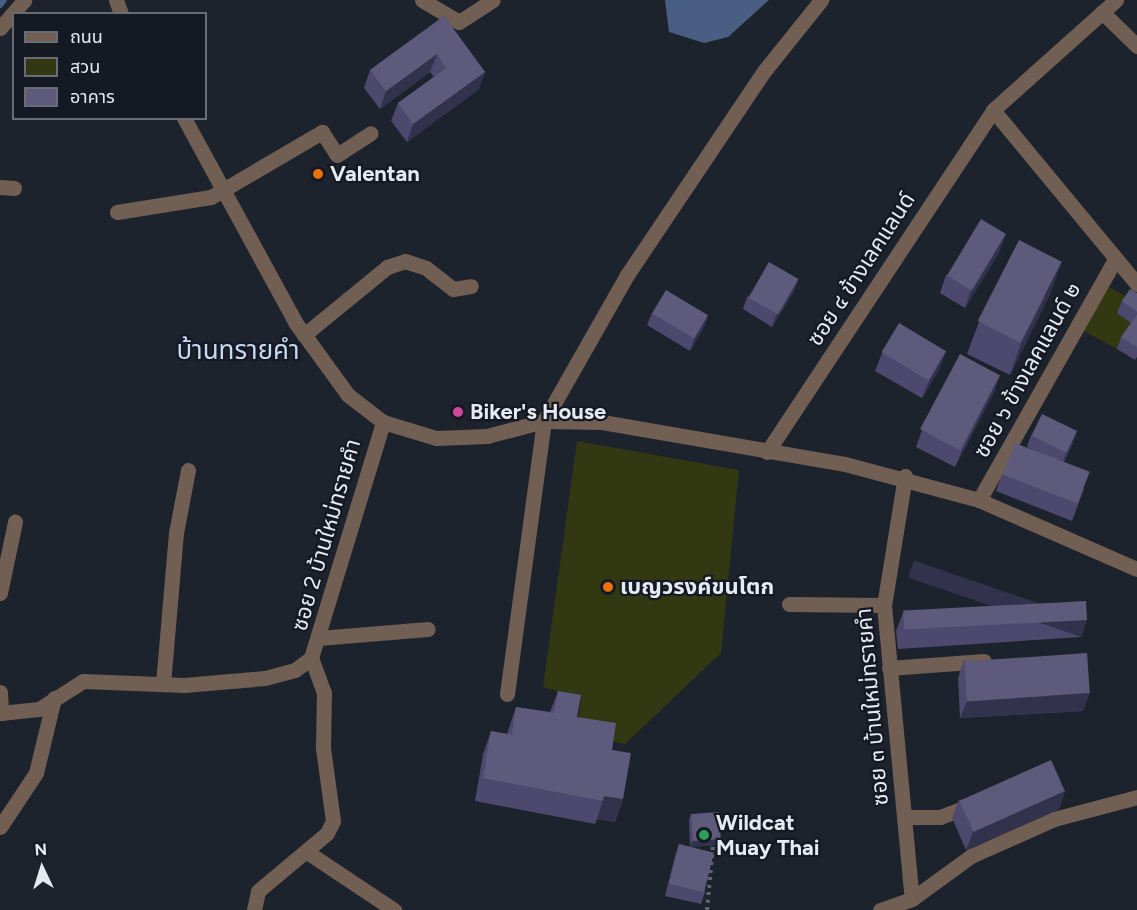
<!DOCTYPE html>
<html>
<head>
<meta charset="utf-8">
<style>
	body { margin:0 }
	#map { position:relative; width:1137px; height:910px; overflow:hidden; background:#1d232d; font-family:Figtree,"Noto Sans Thai",sans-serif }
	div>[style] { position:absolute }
	.green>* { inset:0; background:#323811 }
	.water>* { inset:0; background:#485e83 }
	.stream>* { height:6px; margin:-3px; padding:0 3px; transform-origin:3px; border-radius:3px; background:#485e83 }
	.path>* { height:4px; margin-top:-2px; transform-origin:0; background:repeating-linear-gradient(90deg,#61666f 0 3px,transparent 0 7.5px) }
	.minor>* { height:15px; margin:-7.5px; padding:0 7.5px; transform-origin:7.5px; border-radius:7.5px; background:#715f53 }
	.wall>* { inset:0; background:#4d486d }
	.shaded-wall>* { inset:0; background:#33324d; transform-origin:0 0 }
	.building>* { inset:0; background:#5e5a7b; transform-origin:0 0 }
	.dots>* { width:16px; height:16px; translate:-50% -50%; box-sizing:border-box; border:3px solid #141923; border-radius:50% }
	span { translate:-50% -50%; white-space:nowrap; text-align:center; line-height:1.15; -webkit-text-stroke:4.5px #141923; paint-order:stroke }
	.poi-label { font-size:22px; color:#e6eaf1; font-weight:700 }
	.left { translate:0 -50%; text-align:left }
	.street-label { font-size:22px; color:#e6eaf1 }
	.quarter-label { font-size:26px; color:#c9d8f3 }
	.legend { position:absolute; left:12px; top:12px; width:195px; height:108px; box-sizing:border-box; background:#141923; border:2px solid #686d75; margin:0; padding:8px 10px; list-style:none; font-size:18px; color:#e6eaf1 }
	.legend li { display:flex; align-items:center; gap:12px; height:30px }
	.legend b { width:30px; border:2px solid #686d75 }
	.north { position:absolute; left:12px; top:838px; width:60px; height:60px; -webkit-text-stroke:4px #141923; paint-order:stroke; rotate:356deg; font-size:16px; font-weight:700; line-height:24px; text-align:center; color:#e6eaf1 }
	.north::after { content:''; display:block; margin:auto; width:21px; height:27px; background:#e6eaf1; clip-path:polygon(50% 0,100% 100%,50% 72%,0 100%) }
</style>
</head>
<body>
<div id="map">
	<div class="green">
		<i style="clip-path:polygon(1105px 285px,1137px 302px,1118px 313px,1134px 325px,1117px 349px,1080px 329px)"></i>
		<i style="clip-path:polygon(577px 441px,739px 470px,721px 653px,625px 744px,576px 734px,581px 698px,543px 687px)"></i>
	</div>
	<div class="water">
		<i style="clip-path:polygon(665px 0,769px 0,728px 37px,704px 43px,669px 32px)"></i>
	</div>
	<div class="stream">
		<i style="left:0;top:5px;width:6px;rotate:-51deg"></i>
	</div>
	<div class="path">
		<i style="left:707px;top:910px;width:65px;rotate:-84.7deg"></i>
	</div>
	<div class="minor">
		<i style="left:116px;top:0;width:15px;rotate:70deg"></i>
		<i style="left:422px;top:0;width:43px;rotate:30.7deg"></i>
		<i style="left:459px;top:22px;width:40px;rotate:-32.9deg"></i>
		<i style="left:1102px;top:12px;width:49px;rotate:44.2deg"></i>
		<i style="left:0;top:28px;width:37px;rotate:-49deg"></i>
		<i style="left:993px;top:110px;width:226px;rotate:50.4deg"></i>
		<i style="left:184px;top:118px;width:232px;rotate:61.4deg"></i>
		<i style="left:295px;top:322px;width:90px;rotate:54deg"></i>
		<i style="left:348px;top:395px;width:44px;rotate:37.6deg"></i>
		<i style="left:383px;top:422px;width:55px;rotate:16.8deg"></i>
		<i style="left:436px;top:438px;width:51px;rotate:-2.2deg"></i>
		<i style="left:487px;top:436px;width:59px;rotate:-14.7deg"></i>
		<i style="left:544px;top:421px;width:58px;rotate:1deg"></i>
		<i style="left:602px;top:422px;width:247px;rotate:9.8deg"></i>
		<i style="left:845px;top:464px;width:139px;rotate:15deg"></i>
		<i style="left:979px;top:500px;width:172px;rotate:23.6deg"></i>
		<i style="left:0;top:187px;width:14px;rotate:4deg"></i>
		<i style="left:117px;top:212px;width:95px;rotate:-9.1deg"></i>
		<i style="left:211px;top:197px;width:129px;rotate:-30.4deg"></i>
		<i style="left:322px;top:132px;width:27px;rotate:57deg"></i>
		<i style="left:337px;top:155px;width:40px;rotate:-32.9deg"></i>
		<i style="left:304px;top:335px;width:107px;rotate:-39.3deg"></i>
		<i style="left:387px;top:267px;width:19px;rotate:-18deg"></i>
		<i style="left:405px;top:261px;width:22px;rotate:18deg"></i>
		<i style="left:426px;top:268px;width:34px;rotate:38deg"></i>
		<i style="left:453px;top:289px;width:18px;rotate:-9deg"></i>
		<i style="left:767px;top:452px;width:410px;rotate:-56.5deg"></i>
		<i style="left:993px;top:110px;width:165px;rotate:-41.8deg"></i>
		<i style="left:905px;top:476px;width:131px;rotate:99.2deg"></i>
		<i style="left:884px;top:605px;width:295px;rotate:84.6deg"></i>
		<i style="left:979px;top:500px;width:274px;rotate:-60.5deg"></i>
		<i style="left:0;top:593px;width:73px;rotate:-78.1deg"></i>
		<i style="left:789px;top:604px;width:95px;rotate:0.6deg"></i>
		<i style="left:319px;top:638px;width:109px;rotate:-4.7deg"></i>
		<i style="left:889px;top:668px;width:95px;rotate:-4.2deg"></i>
		<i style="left:163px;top:684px;width:152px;rotate:-85.1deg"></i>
		<i style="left:176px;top:533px;width:64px;rotate:-79.2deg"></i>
		<i style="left:0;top:692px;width:21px;rotate:87deg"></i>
		<i style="left:507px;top:694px;width:275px;rotate:-82.3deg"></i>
		<i style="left:544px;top:421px;width:168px;rotate:-60.4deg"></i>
		<i style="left:627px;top:275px;width:247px;rotate:-56.1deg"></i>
		<i style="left:765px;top:70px;width:90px;rotate:-51.3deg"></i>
		<i style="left:0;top:713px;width:39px;rotate:-6deg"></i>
		<i style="left:39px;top:709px;width:52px;rotate:-32.5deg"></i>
		<i style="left:83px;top:681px;width:101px;rotate:2.3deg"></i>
		<i style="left:184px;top:685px;width:81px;rotate:-4.9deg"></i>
		<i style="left:265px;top:678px;width:31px;rotate:-15deg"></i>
		<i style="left:295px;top:670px;width:20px;rotate:-37deg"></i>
		<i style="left:311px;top:658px;width:247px;rotate:-73deg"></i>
		<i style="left:904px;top:817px;width:36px"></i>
		<i style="left:940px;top:817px;width:33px;rotate:-21deg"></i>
		<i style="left:0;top:827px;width:65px;rotate:-56.3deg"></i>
		<i style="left:36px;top:773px;width:77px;rotate:-76.5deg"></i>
		<i style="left:307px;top:852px;width:105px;rotate:33.7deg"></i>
		<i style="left:254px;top:910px;width:19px;rotate:-78deg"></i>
		<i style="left:258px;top:891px;width:90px;rotate:-40deg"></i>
		<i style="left:327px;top:833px;width:13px;rotate:-63deg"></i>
		<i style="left:333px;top:821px;width:74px;rotate:-97.8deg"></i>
		<i style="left:323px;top:748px;width:55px;rotate:-89deg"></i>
		<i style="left:324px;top:693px;width:37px;rotate:-110deg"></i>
		<i style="left:880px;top:910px;width:34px;rotate:-19deg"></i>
		<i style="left:912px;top:899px;width:73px;rotate:-36.1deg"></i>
		<i style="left:971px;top:856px;width:91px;rotate:-24deg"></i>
		<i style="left:1054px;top:819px;width:86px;rotate:-14.8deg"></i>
	</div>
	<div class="wall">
		<i style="clip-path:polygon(444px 16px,485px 72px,479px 89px,407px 142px,391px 121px,398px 103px,434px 77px,430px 72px,380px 109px,364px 88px,370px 70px)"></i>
		<i style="clip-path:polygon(1000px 251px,965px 308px,940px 293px,946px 275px)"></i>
		<i style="clip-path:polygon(798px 279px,794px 291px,772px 327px,743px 309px,747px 297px)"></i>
		<i style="clip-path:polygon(1137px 293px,1137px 357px,1135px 360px,1117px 349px,1121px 337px,1131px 323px,1117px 313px,1122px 301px)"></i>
		<i style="clip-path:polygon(1050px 294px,1010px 375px,967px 354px,979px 322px)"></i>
		<i style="clip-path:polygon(652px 313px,708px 315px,704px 327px,690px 351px,647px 325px)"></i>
		<i style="clip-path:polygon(882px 353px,940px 368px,922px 398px,875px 371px)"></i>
		<i style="clip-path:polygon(1000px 375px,994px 392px,955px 467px,916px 447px,922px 430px)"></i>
		<i style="clip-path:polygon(1031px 435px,1073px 443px,1064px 462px,1084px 489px,1072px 521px,996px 491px,1002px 474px,1033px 450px,1027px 447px)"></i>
		<i style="clip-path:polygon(903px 613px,1087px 620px,1081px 637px,898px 649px,896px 631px)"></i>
		<i style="clip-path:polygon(964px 660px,1083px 711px,960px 718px,958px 678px)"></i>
		<i style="clip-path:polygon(558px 691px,577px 717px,612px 750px,623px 799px,615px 822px,597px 819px,595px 824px,475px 801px,483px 754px,491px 731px,507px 734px,516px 707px,550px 712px)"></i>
		<i style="clip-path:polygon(1065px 791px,1059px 809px,966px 850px,952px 818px,959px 800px)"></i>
		<i style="clip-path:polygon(691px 814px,721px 839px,718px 845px,690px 847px,705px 892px,701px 904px,665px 896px,675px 856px,679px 844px,690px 847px,689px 820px)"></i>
	</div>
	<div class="shaded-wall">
		<i style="clip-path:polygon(437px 54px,430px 72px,380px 109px,386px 91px)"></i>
		<i style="clip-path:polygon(485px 72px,479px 89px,407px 142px,413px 124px)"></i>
		<i style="clip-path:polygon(1006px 234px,1000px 251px,965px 308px,971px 290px)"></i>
		<i style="clip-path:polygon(1062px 262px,1050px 294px,1010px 375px,1021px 343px)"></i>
		<i style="clip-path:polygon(798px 279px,794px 291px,772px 327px,776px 315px)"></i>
		<i style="clip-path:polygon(708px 315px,704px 327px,690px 351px,694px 339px)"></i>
		<i style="clip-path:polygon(946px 351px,940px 368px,922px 398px,929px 381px)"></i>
		<i style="clip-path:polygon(1000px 375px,994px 392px,955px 467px,962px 450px)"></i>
		<i style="clip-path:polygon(1077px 431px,1073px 443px,1062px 464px,1066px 453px)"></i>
		<i style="left:1087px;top:620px;width:18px;height:183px;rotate:109deg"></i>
		<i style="clip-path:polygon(1090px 693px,1083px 711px,960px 718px,967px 701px)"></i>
		<i style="clip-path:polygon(1065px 791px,1059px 809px,966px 850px,973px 832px)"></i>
		<i style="clip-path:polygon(604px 796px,623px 799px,615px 822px,597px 819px)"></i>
		<i style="clip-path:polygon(721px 839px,718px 845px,690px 847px,692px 841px)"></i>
	</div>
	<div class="building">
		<i style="clip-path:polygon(444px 16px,485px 72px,413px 124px,398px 103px,446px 68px,437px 54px,386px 91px,370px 70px)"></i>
		<i style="left:981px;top:219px;width:29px;height:66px;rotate:31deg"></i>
		<i style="left:1019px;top:240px;width:48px;height:91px;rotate:27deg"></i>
		<i style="left:769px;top:262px;width:34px;height:41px;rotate:30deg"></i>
		<i style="clip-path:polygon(1130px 289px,1137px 293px,1137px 312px,1122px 301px)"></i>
		<i style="left:666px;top:290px;width:49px;height:27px;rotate:31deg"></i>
		<i style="clip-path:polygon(1137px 315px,1137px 347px,1121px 337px)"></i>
		<i style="left:899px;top:323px;width:55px;height:34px;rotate:31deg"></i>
		<i style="left:960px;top:354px;width:45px;height:85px;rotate:28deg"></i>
		<i style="left:1042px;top:414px;width:39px;height:24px;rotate:26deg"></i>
		<i style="left:1015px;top:443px;width:80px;height:34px;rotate:21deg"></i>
		<i style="left:1086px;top:601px;width:19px;height:183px;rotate:87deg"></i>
		<i style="left:1087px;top:653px;width:40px;height:123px;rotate:86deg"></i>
		<i style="clip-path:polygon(558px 691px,581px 695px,577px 717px,616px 723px,612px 750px,631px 753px,623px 799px,604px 796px,603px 801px,483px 778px,491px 731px,512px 735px,516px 707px,554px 713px)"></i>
		<i style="left:1051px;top:760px;width:34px;height:100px;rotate:66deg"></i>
		<i style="left:719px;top:812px;width:27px;height:28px;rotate:86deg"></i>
		<i style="left:679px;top:844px;width:36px;height:41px;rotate:14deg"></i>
	</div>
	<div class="dots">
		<i style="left:318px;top:174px;background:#e8710a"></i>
		<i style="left:458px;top:412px;background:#d1479c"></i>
		<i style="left:608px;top:587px;background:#e8710a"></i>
		<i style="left:704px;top:835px;background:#2e9e5b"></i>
	</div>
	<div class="poi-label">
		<span class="left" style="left:330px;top:174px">Valentan</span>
		<span class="left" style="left:470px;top:412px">Biker's House</span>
		<span class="left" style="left:620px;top:587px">เบญวรงค์ขนโตก</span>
		<span class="left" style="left:716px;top:835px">Wildcat<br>Muay Thai</span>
	</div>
	<div class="street-label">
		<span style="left:861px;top:269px;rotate:-57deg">ซอย ๔ ข้างเลคแลนด์</span>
		<span style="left:1027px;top:370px;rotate:-61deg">ซอย ๖ ข้างเลคแลนด์ ๒</span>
		<span style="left:326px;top:535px;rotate:-74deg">ซอย 2 บ้านใหม่ทรายคำ</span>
		<span style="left:872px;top:707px;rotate:-95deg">ซอย ๓ บ้านใหม่ทรายคำ</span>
	</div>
	<div class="quarter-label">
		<span style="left:238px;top:351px">บ้านทรายคำ</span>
	</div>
	<ul class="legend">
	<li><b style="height:8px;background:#715f53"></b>ถนน</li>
	<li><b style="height:16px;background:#323811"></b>สวน</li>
	<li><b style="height:16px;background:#5e5a7b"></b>อาคาร</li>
	</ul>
	<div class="north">N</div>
</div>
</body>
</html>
